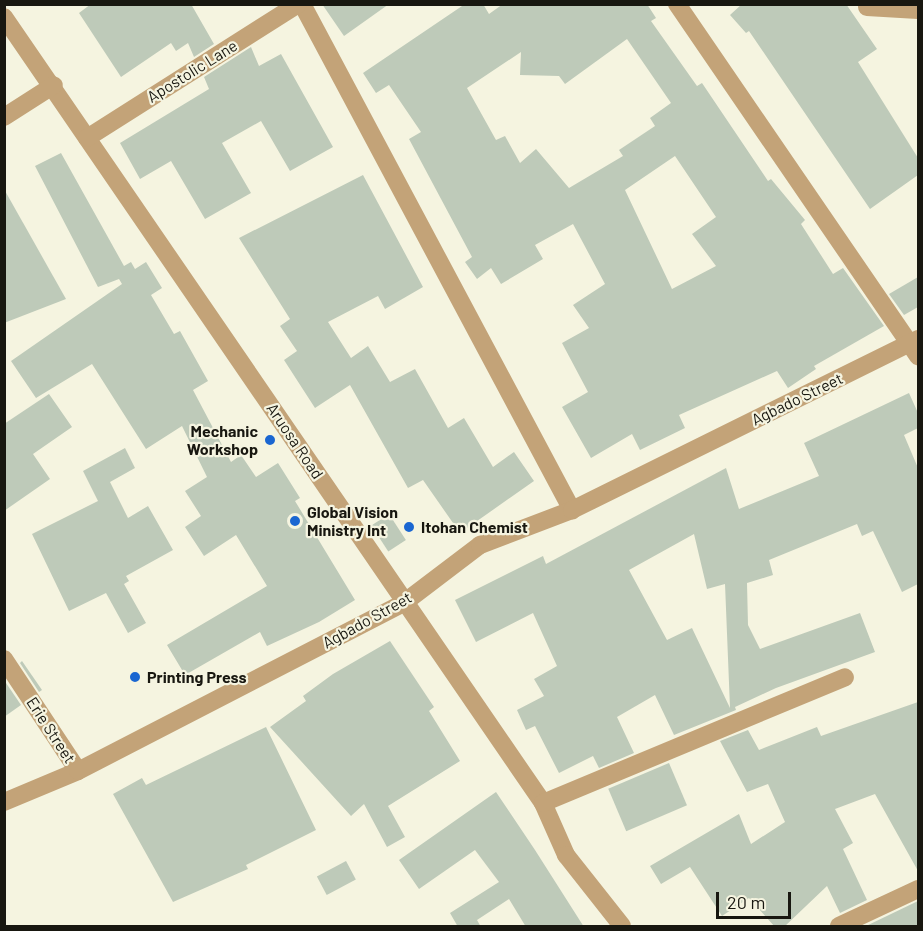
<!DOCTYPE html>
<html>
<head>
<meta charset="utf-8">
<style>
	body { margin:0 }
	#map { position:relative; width:923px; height:931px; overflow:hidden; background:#f5f4e0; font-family:Barlow,sans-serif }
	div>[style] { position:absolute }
	.building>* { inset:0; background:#becab9; transform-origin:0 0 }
	.minor>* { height:18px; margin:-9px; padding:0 9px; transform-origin:9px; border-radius:9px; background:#c3a378 }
	.dots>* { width:16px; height:16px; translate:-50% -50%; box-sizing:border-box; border:3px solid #f5f4e0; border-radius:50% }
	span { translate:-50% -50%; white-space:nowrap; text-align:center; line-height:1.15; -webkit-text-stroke:4.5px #f5f4e0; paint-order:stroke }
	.street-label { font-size:16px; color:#181710 }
	.poi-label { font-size:16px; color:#181710; font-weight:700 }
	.right { translate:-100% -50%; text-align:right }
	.left { translate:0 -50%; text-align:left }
	.frame { position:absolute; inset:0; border:6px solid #181710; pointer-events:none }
	.scale { position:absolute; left:716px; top:892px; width:75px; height:27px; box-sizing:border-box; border:3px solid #181710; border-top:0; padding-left:8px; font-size:18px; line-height:21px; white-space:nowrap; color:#181710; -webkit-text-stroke:4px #f5f4e0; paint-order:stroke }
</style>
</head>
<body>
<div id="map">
	<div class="building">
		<i style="clip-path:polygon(91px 4px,191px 4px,214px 44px,194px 57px,188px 43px,176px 51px,171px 43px,121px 77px,79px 13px)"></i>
		<i style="clip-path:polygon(322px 4px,389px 4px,344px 36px)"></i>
		<i style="clip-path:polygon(evenodd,465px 4px,483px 4px,489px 14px,503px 4px,647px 4px,656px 18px,651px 21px,697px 86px,702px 83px,768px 181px,771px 179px,805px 220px,801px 224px,833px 274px,843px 268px,884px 326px,814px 366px,816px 369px,788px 388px,777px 371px,679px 415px,685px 428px,640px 450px,632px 434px,591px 458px,562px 407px,588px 392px,562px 343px,589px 328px,573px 305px,605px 284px,573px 224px,535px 245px,543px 259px,501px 284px,491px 268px,477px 279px,465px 262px,472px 257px,409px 139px,421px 132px,389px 85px,376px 93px,363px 73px,465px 4px,627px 39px,671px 103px,650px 118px,655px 126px,619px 150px,623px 156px,569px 188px,536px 149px,520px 163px,505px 136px,496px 140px,467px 88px,521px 52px,520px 75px,559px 76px,565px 84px,627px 39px,465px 4px,675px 156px,716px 217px,692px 234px,716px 266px,672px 289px,625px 190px,675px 156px)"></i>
		<i style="clip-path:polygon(742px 4px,846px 4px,877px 49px,858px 62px,918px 158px,918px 175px,870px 209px,749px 31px,746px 33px,730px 15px)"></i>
		<i style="clip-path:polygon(251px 47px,259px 66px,281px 54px,333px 147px,290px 171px,261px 121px,222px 143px,251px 193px,205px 219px,171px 161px,140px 179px,120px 143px,209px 89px,204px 77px)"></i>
		<i style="clip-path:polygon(61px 153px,124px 266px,131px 262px,135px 269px,146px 262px,162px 288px,151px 295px,174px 334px,180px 331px,208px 381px,193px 390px,231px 462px,241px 455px,256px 477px,278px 463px,300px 498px,295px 501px,355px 600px,319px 622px,267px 646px,260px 632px,185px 675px,167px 645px,267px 586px,236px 535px,204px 556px,185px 527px,201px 516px,185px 491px,207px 477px,182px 426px,146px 449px,92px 364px,36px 398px,11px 361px,122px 284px,119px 279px,98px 287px,35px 166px)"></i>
		<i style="clip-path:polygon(363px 175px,423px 287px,385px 309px,378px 296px,328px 322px,351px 358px,368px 346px,390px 382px,415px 369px,448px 428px,464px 418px,493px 467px,514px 452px,534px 481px,460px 533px,423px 480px,408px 488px,350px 385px,315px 408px,284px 360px,297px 351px,280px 326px,290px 319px,239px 238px)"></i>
		<i style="clip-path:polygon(4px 189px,66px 299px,4px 323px)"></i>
		<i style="clip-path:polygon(918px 277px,918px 307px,904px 315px,889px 294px)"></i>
		<i style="clip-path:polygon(evenodd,909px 393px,918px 413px,918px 428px,904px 435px,918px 468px,918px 584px,902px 592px,873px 531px,862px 536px,857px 524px,769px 560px,773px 575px,747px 583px,748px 625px,760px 649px,860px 613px,875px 652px,776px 688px,735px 707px,736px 710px,674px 735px,655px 695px,617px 717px,634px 753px,599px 768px,593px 756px,559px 773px,535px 726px,526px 730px,517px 710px,544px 696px,534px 679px,557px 666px,533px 613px,476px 642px,455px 600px,543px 556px,546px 564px,726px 468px,739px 509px,819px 476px,804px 443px,909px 393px,694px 534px,707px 589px,725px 584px,730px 708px,692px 628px,667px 640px,629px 570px,694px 534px)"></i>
		<i style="clip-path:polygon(49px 394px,72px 427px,33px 454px,50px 479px,4px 511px,4px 424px)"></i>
		<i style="clip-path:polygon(125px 448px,135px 468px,110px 482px,128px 518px,148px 506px,173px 550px,126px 576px,129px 581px,124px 584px,146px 623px,128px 633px,106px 593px,69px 611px,32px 534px,98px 501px,83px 471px)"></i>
		<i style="left:389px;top:514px;width:31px;height:21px;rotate:57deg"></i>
		<i style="clip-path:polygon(390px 641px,434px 707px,429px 711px,460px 761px,388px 806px,405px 837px,387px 847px,364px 804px,351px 816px,270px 727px,306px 701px,303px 696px,333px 674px)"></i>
		<i style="clip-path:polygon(22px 661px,42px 690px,39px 692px,20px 663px)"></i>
		<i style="clip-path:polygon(4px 680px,21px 705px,4px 717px)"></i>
		<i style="clip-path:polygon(918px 702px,918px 871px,875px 794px,835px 809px,853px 843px,843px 849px,867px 900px,840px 913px,827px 886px,784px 927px,775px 927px,749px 898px,722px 916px,690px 867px,661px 884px,650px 866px,739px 814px,751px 844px,785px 822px,768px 784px,747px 792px,720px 741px,748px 730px,759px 750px,817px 727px,821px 736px)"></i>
		<i style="clip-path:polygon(266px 727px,316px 830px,246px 865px,248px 869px,173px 902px,113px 794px,142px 778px,146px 785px)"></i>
		<i style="left:669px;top:763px;width:46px;height:66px;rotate:67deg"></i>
		<i style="clip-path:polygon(496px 792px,535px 850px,584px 927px,526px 927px,509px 899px,477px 920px,481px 927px,458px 927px,450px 913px,499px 882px,475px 850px,419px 889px,399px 860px)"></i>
		<i style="left:346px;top:861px;width:21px;height:33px;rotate:62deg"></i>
		<i style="clip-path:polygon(918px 901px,918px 927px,864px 927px)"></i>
	</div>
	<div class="minor">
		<i style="left:302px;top:4px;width:574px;rotate:61.92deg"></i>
		<i style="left:677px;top:4px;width:427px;rotate:55.6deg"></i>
		<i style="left:867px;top:7px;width:51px;rotate:3.4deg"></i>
		<i style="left:4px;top:17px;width:953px;rotate:55.56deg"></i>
		<i style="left:543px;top:803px;width:57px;rotate:66.1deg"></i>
		<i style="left:566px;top:855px;width:90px;rotate:51.7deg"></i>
		<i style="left:4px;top:117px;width:59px;rotate:-32.6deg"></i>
		<i style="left:87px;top:138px;width:250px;rotate:-32.4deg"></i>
		<i style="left:4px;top:659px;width:134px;rotate:56.5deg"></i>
		<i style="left:4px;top:802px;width:80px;rotate:-22.7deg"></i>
		<i style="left:78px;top:771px;width:368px;rotate:-27.3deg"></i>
		<i style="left:405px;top:602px;width:94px;rotate:-37.2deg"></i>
		<i style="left:480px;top:545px;width:98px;rotate:-20.8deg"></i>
		<i style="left:572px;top:510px;width:386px;rotate:-26.3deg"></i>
		<i style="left:543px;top:803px;width:327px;rotate:-22.6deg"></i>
		<i style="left:839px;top:926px;width:87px;rotate:-25.1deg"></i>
	</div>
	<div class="dots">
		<i style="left:270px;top:440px;background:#1a66d1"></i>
		<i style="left:295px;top:521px;background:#1a66d1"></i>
		<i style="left:409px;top:527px;background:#1a66d1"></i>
		<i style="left:135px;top:677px;background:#1a66d1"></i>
	</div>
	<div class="street-label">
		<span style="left:192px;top:71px;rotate:-32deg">Apostolic Lane</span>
		<span style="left:797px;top:399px;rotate:-26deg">Agbado Street</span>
		<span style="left:295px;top:441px;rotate:56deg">Aruosa Road</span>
		<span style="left:367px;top:620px;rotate:-29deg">Agbado Street</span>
		<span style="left:51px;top:730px;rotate:57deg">Erie Street</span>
	</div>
	<div class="poi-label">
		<span class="right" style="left:258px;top:440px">Mechanic<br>Workshop</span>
		<span class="left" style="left:307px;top:521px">Global Vision<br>Ministry Int</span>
		<span class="left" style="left:421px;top:527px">Itohan Chemist</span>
		<span class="left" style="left:147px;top:677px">Printing Press</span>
	</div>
	<div class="frame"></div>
	<div class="scale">20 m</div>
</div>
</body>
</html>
